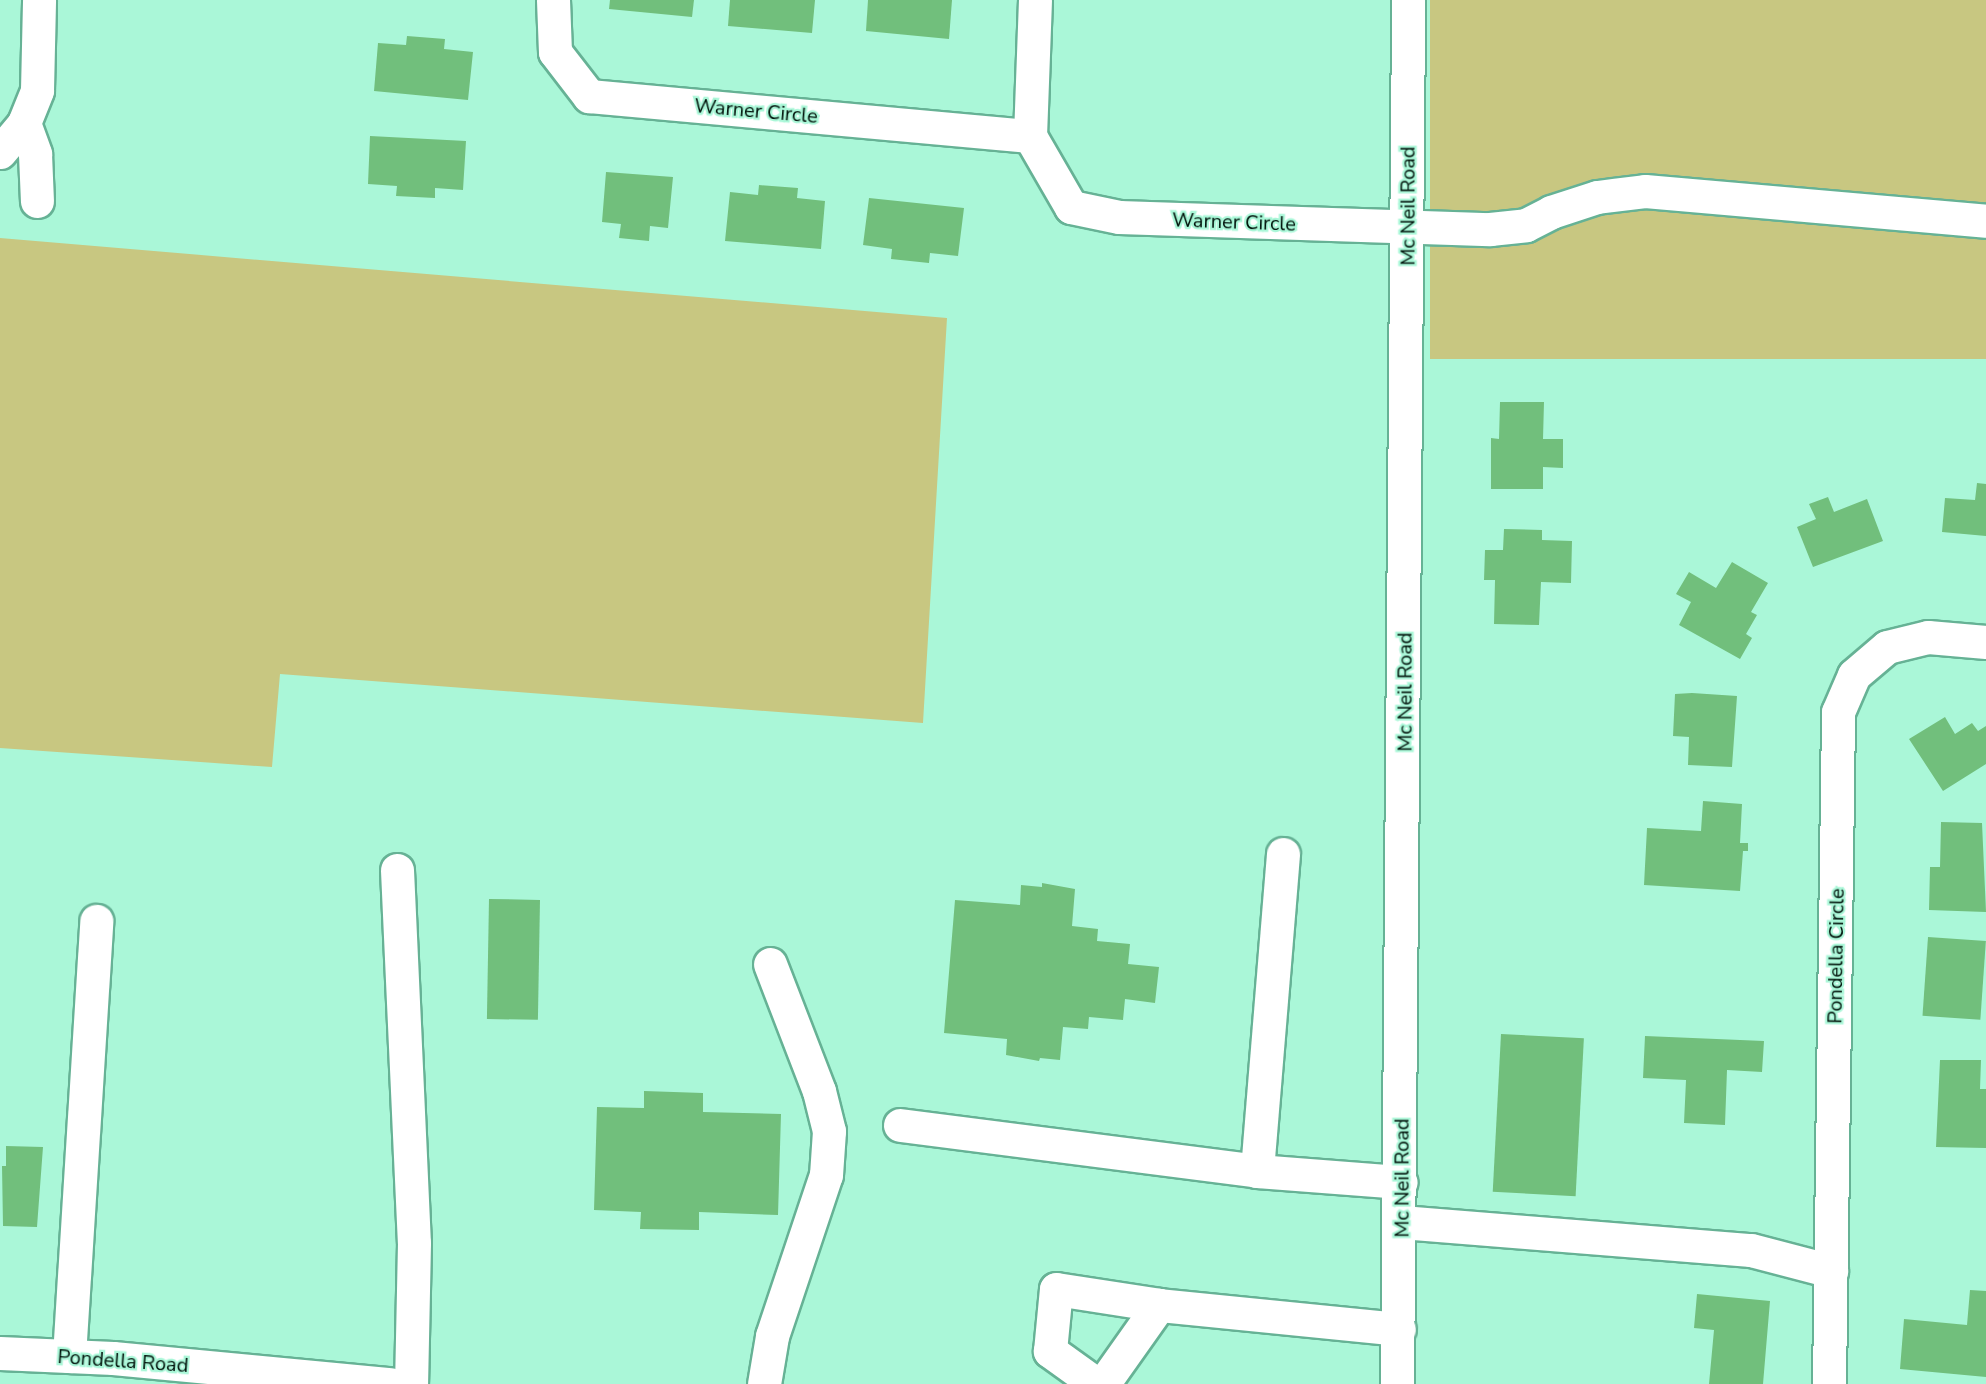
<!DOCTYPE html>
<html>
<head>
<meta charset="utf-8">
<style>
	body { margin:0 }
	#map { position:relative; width:1986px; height:1384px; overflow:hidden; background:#aaf7d8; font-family:"Nunito Sans",sans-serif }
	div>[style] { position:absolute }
	.green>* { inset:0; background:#c8c781; transform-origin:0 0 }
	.building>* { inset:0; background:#71bf7c; transform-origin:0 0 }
	.roads { filter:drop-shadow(2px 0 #66b295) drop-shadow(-2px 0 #66b295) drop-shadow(0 2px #66b295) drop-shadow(0 -2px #66b295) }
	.minor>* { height:33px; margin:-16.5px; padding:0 16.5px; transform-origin:16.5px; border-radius:16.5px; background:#fff }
	.major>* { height:33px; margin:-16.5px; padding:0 16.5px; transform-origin:16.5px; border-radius:16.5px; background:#fff }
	span { translate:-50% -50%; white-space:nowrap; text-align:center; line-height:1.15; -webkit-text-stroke:4.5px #aaf7d8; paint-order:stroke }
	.street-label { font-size:20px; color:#00120a }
</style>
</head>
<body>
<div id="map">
	<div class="green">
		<i style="left:1430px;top:0;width:556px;height:359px"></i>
		<i style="clip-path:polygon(0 238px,947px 318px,923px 723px,280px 674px,272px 767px,0 748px)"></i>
	</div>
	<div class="building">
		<i style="clip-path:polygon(610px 0,694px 0,692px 17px,609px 9px)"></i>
		<i style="clip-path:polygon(730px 0,815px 0,812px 33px,728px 26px)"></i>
		<i style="clip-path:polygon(868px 0,952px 0,949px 39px,866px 31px)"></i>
		<i style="clip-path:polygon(407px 36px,445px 39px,444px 49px,473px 52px,468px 100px,374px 91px,378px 43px,406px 45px)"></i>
		<i style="clip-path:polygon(370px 136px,466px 141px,463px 190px,435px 188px,435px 198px,396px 196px,397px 186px,368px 184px)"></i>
		<i style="clip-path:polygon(606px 172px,673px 177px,668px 228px,650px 226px,649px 241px,619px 238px,621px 224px,602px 222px)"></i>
		<i style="clip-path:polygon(759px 185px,798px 188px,797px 198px,825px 201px,821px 249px,725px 241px,730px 192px,758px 195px)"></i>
		<i style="clip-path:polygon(869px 198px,964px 208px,958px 256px,930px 253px,929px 263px,891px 259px,892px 249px,863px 245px)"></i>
		<i style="clip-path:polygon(1500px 402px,1544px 402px,1543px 439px,1563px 439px,1563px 468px,1543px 467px,1543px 489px,1491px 489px,1491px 438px,1499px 439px)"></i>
		<i style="clip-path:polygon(1977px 483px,1986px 484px,1986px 536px,1942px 532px,1945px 498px,1975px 500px)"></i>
		<i style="clip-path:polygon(1828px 497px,1834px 512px,1867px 499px,1883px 541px,1813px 567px,1797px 527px,1816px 519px,1809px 504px)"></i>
		<i style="clip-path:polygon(1504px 529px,1542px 530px,1542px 540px,1572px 541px,1571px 583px,1541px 582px,1539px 625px,1494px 624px,1495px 580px,1484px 580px,1485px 550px,1503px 550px)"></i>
		<i style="clip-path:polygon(1732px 562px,1768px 583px,1751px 612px,1757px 615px,1746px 634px,1752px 638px,1740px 659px,1679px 625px,1691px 602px,1676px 594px,1689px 572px,1716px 588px)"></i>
		<i style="clip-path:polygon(1692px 693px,1737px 696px,1732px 767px,1688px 765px,1689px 737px,1673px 736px,1675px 694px)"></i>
		<i style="clip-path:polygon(1945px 717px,1955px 734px,1972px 723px,1978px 731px,1986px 726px,1986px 764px,1943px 791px,1909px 739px)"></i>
		<i style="clip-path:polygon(1703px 801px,1742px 804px,1740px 843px,1748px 843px,1748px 851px,1743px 851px,1740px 891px,1644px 885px,1647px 828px,1701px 831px)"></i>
		<i style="clip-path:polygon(1941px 822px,1982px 823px,1986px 912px,1929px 910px,1930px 867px,1940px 867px)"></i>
		<i style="clip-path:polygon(1042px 883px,1075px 889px,1072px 926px,1098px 929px,1097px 941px,1130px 944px,1128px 964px,1159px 967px,1155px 1003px,1125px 999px,1123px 1020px,1089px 1017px,1088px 1029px,1063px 1027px,1060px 1060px,1040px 1058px,1039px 1061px,1006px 1055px,1007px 1039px,944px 1033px,955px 900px,1020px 905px,1021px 885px,1042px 887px)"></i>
		<i style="left:489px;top:899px;width:51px;height:120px;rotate:1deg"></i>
		<i style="left:1928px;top:937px;width:58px;height:79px;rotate:4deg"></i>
		<i style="left:1501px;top:1034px;width:83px;height:158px;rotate:3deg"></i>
		<i style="clip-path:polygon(1645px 1036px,1764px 1041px,1762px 1072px,1727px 1070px,1725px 1125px,1684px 1123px,1686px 1080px,1643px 1078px)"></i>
		<i style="clip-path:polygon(1940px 1060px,1981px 1060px,1980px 1089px,1986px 1089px,1986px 1148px,1936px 1147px)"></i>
		<i style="clip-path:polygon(644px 1091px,703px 1093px,703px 1112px,781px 1114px,778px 1215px,699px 1212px,699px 1230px,640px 1229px,641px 1212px,594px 1210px,597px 1107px,644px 1108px)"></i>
		<i style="clip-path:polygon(6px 1146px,43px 1147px,37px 1227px,3px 1226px,2px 1166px,6px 1166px)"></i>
		<i style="clip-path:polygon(1970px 1290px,1986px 1291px,1986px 1377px,1900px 1369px,1904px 1319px,1967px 1325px)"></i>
		<i style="clip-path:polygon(1697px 1294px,1770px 1301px,1763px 1384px,1709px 1384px,1714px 1330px,1694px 1328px)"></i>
	</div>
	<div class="roads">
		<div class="minor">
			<i style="left:553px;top:0;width:52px;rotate:87.8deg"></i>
			<i style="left:555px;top:52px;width:56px;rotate:52.3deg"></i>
			<i style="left:589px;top:96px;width:443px;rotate:5.2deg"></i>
			<i style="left:1030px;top:136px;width:136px;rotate:-87.9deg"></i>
			<i style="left:24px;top:123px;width:33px;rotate:70deg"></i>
			<i style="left:35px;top:154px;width:47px;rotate:87.6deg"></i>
			<i style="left:1030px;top:136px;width:82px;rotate:60deg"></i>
			<i style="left:1071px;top:207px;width:49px;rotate:11.8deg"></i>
			<i style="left:1119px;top:217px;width:371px;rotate:1.9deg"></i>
			<i style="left:1490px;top:229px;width:36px;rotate:-6deg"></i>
			<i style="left:1526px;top:225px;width:28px;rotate:-27deg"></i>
			<i style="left:1551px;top:212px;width:48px;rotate:-18.1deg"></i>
			<i style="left:1597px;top:197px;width:48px;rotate:-7.1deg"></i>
			<i style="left:1645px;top:191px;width:342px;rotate:5deg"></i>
			<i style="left:0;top:152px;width:38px;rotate:-50deg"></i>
			<i style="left:24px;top:123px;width:35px;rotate:-68deg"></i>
			<i style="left:37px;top:90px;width:90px;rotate:-88.7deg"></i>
			<i style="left:1283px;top:854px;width:318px;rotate:94.7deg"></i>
			<i style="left:1257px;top:1171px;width:144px;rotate:4.4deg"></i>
			<i style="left:397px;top:870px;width:373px;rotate:87.4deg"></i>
			<i style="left:414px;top:1243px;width:141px;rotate:91.2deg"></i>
			<i style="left:900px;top:1125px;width:360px;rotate:7.3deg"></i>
			<i style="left:1401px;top:1222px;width:351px;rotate:4.6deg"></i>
			<i style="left:1751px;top:1250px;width:83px;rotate:14.7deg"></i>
			<i style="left:69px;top:1356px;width:436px;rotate:-86.4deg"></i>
			<i style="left:764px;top:1384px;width:49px;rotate:-80.5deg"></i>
			<i style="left:772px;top:1336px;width:170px;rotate:-71.5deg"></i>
			<i style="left:826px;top:1175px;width:44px;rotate:-86.1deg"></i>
			<i style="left:829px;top:1131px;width:41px;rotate:-104deg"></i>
			<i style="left:819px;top:1091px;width:136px;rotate:-111.1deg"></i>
			<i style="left:1096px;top:1384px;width:57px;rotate:-144.3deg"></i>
			<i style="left:1050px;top:1351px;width:62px;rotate:-84.5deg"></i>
			<i style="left:1056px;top:1289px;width:104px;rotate:8.8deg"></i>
			<i style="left:1103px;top:1384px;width:97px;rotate:-54.7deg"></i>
			<i style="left:1159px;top:1305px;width:241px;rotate:5.7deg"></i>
			<i style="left:1397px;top:1384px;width:1384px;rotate:-89.54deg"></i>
			<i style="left:1829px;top:1384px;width:672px;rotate:-89.23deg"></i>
			<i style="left:1838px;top:712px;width:40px;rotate:-66.6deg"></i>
			<i style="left:1854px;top:675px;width:43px;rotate:-40.3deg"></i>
			<i style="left:1887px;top:647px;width:42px;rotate:-13.7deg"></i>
			<i style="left:1928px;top:637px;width:58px;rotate:4.9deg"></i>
		</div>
		<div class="major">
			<i style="left:0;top:1353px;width:113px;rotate:2.5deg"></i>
			<i style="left:113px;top:1358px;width:278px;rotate:5.4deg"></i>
		</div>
	</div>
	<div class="street-label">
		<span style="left:756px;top:111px;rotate:5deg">Warner Circle</span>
		<span style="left:1408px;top:206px;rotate:-90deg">Mc Neil Road</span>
		<span style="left:1234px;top:222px;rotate:2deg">Warner Circle</span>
		<span style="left:1405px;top:692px;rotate:-90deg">Mc Neil Road</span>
		<span style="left:1836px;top:956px;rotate:-89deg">Pondella Circle</span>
		<span style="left:1402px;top:1178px;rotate:-90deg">Mc Neil Road</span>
		<span style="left:123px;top:1361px;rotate:4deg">Pondella Road</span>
	</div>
</div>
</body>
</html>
